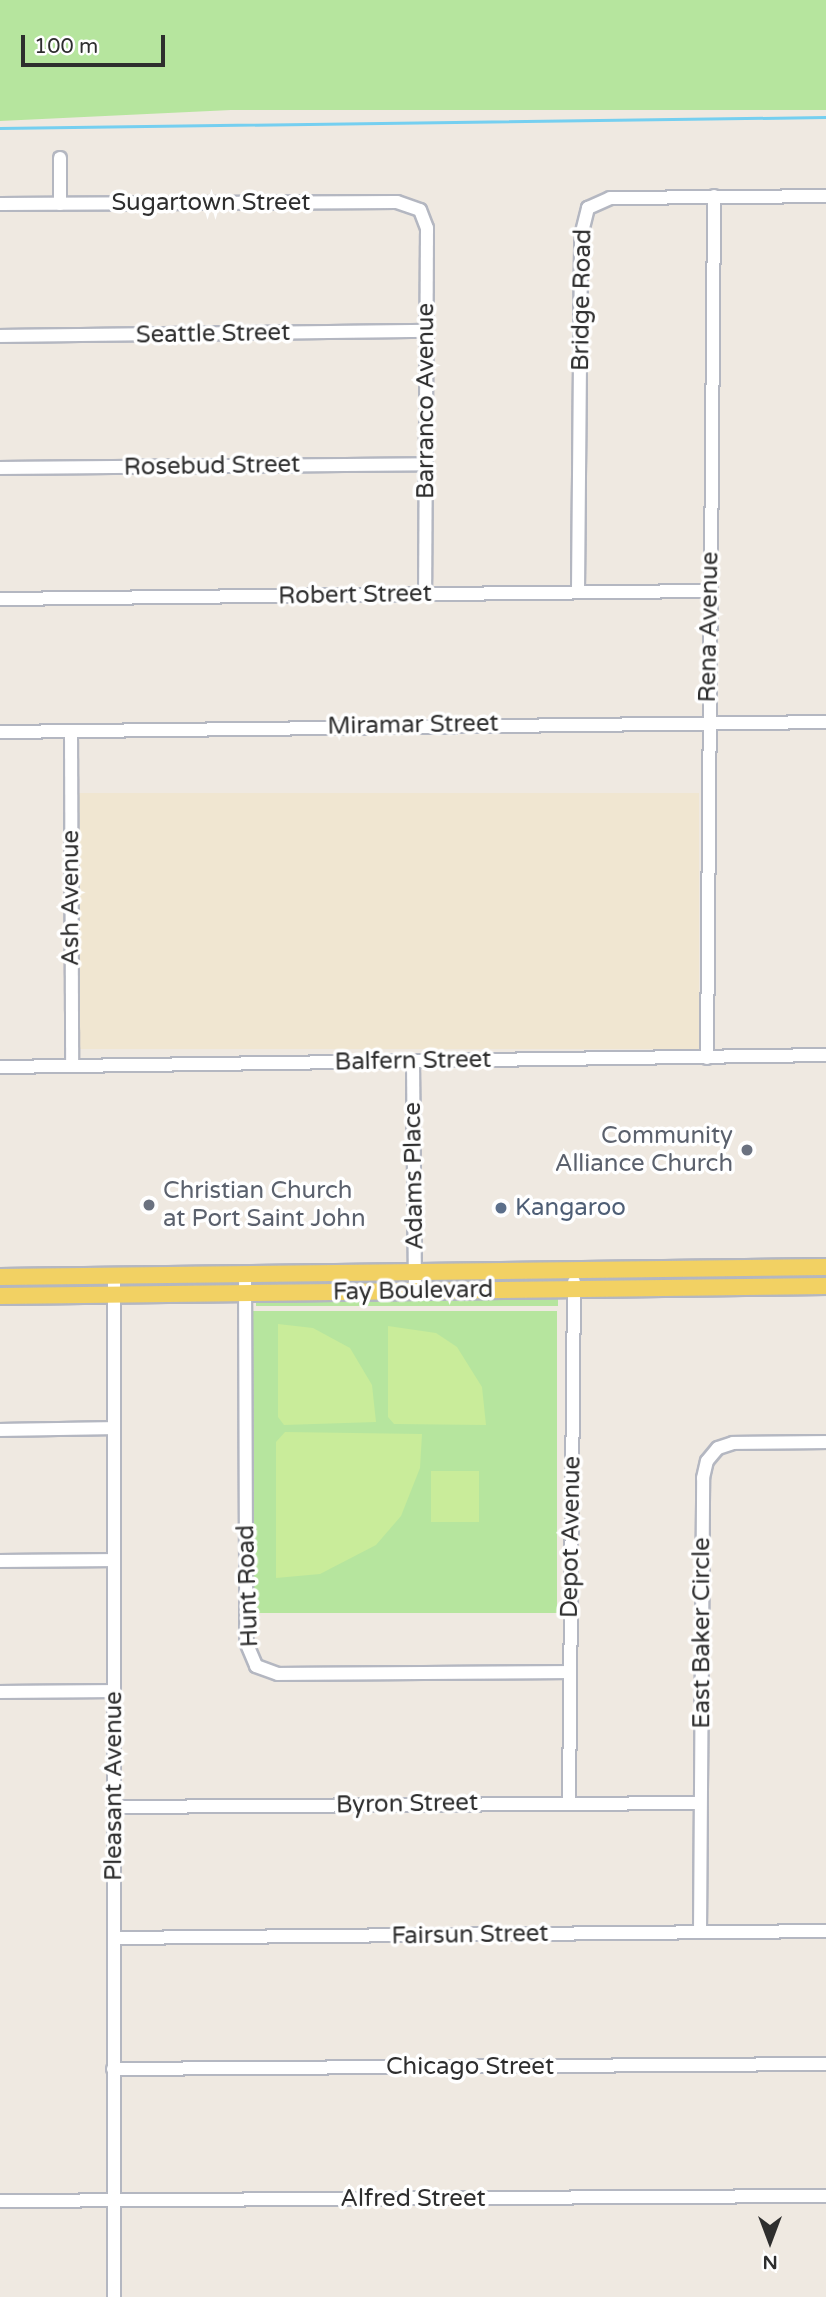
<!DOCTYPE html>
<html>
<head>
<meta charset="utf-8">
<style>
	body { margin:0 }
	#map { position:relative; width:826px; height:2297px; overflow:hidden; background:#efe9e1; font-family:"Varela Round",sans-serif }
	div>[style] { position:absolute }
	.education>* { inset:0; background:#f0e6d1; transform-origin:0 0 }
	.green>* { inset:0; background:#b6e59e; transform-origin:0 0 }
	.pitch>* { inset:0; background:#c9ec9a; transform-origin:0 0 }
	.stream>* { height:2.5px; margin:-1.25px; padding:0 1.25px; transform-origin:1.25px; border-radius:1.25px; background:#75cff0 }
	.roads { filter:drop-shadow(2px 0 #b4b7c1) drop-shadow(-2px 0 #b4b7c1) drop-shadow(0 2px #b4b7c1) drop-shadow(0 -2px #b4b7c1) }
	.minor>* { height:12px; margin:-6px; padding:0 6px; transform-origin:6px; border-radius:6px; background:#fff }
	.major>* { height:16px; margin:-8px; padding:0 8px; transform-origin:8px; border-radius:8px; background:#f2d163 }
	.dots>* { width:19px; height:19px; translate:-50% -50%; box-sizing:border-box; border:4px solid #fff; border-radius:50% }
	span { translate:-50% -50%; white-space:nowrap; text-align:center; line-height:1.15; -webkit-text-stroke:7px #fff; paint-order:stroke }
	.street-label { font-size:24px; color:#2e2e2e }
	.worship-label { font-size:24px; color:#5b616d }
	.right { translate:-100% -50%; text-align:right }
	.left { translate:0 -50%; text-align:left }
	.service-label { font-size:24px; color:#4e5e75 }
	.north { position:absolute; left:735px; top:2206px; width:70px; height:70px; -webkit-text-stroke:5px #fff; paint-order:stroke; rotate:180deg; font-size:19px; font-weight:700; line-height:28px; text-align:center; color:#2e2e2e }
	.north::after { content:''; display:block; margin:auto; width:24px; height:32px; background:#2e2e2e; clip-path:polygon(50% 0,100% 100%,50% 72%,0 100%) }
	.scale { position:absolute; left:21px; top:35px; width:144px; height:32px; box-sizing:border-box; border:4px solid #2e2e2e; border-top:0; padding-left:9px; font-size:21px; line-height:24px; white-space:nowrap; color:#2e2e2e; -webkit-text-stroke:5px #fff; paint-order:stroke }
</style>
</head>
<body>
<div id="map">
	<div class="education">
		<i style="left:699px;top:793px;width:256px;height:620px;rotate:90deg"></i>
	</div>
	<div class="green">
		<i style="clip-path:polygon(0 0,826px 0,826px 110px,231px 110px,0 121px)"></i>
		<i style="clip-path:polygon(558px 1297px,558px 1306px,256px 1306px,256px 1299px)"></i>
		<i style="left:253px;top:1311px;width:304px;height:302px"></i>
	</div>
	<div class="pitch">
		<i style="clip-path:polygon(278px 1324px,313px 1328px,350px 1348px,372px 1385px,376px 1422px,284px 1425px,278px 1417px)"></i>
		<i style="clip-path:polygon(388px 1326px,436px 1333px,457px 1347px,482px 1387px,486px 1425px,394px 1424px,388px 1417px)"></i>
		<i style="clip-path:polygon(285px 1432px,422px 1434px,420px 1468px,401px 1516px,376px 1545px,320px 1574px,276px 1578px,276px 1442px)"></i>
		<i style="left:431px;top:1471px;width:48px;height:51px"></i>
	</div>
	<div class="stream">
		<i style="left:0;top:128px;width:826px;rotate:-0.76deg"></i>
	</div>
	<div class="roads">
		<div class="minor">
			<i style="left:60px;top:158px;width:46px;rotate:90deg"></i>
			<i style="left:0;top:204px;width:397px;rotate:-0.3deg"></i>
			<i style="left:397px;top:202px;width:24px;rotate:19deg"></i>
			<i style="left:420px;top:210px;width:19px;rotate:69deg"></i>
			<i style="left:427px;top:228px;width:366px;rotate:90.3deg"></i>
			<i style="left:0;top:336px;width:426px;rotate:-0.7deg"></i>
			<i style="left:0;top:468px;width:425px;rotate:-0.5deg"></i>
			<i style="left:578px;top:591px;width:355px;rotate:-89.5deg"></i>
			<i style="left:581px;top:236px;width:29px;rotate:-76deg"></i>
			<i style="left:588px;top:208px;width:24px;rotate:-24deg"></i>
			<i style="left:610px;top:198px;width:216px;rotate:-0.5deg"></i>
			<i style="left:0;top:599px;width:709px;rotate:-0.65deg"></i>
			<i style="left:71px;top:731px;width:334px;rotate:89.8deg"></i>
			<i style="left:0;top:732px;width:826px;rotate:-0.69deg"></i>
			<i style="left:707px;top:1058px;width:862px;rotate:-89.53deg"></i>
			<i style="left:413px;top:1061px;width:230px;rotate:89.5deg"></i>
			<i style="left:0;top:1067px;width:826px;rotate:-0.83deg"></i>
			<i style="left:245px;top:1274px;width:368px;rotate:89.8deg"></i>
			<i style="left:246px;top:1642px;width:26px;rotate:67deg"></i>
			<i style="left:256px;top:1666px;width:23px;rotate:20deg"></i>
			<i style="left:278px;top:1674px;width:291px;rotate:-0.4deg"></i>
			<i style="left:114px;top:1275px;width:1022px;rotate:90deg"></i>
			<i style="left:0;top:1430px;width:113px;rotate:-1deg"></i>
			<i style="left:0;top:1561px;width:114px;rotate:-0.5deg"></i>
			<i style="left:0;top:1692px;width:113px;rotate:-0.5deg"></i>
			<i style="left:569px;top:1803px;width:521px;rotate:-89.45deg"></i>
			<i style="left:115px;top:1807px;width:585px;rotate:-0.39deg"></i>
			<i style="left:700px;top:1932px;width:454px;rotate:-89.6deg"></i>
			<i style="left:703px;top:1478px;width:17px;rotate:-77deg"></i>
			<i style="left:707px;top:1461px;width:17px;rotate:-50deg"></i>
			<i style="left:718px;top:1448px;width:16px;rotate:-18deg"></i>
			<i style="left:733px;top:1443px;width:93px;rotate:-0.6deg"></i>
			<i style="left:114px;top:1938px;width:712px;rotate:-0.56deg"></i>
			<i style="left:113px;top:2069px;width:713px;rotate:-0.4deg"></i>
			<i style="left:0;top:2201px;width:826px;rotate:-0.35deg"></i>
		</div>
		<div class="major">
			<i style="left:0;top:1277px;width:826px;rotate:-0.69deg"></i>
			<i style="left:0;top:1296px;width:826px;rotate:-0.69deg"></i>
		</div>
	</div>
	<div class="dots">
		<i style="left:747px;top:1150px;background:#6b7280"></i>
		<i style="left:149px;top:1205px;background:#6b7280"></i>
		<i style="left:501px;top:1208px;background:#5c6f8a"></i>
	</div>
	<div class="street-label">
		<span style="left:211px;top:203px">Sugartown Street</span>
		<span style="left:582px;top:300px;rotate:-89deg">Bridge Road</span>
		<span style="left:213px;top:334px;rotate:-1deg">Seattle Street</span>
		<span style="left:426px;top:401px;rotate:-90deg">Barranco Avenue</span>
		<span style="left:212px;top:466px;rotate:-1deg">Rosebud Street</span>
		<span style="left:355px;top:595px;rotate:-1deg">Robert Street</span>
		<span style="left:709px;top:627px;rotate:-89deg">Rena Avenue</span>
		<span style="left:413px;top:725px;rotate:-1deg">Miramar Street</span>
		<span style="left:71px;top:898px;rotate:-90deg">Ash Avenue</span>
		<span style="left:413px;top:1061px;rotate:-1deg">Balfern Street</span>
		<span style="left:414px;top:1176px;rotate:-91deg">Adams Place</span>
		<span style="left:413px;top:1291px;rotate:-1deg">Fay Boulevard</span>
		<span style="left:571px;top:1537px;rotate:-89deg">Depot Avenue</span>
		<span style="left:248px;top:1586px;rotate:-92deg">Hunt Road</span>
		<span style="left:702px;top:1633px;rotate:-90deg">East Baker Circle</span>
		<span style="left:114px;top:1786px;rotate:-90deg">Pleasant Avenue</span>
		<span style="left:407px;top:1804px;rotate:-1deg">Byron Street</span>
		<span style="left:470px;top:1935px;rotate:-1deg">Fairsun Street</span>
		<span style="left:470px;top:2067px">Chicago Street</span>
		<span style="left:413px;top:2199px">Alfred Street</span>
	</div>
	<div class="worship-label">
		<span class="right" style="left:733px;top:1150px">Community<br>Alliance Church</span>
		<span class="left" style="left:163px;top:1205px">Christian Church<br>at Port Saint John</span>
	</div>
	<div class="service-label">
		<span class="left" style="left:515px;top:1208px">Kangaroo</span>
	</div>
	<div class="north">N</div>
	<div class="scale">100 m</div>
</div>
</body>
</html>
